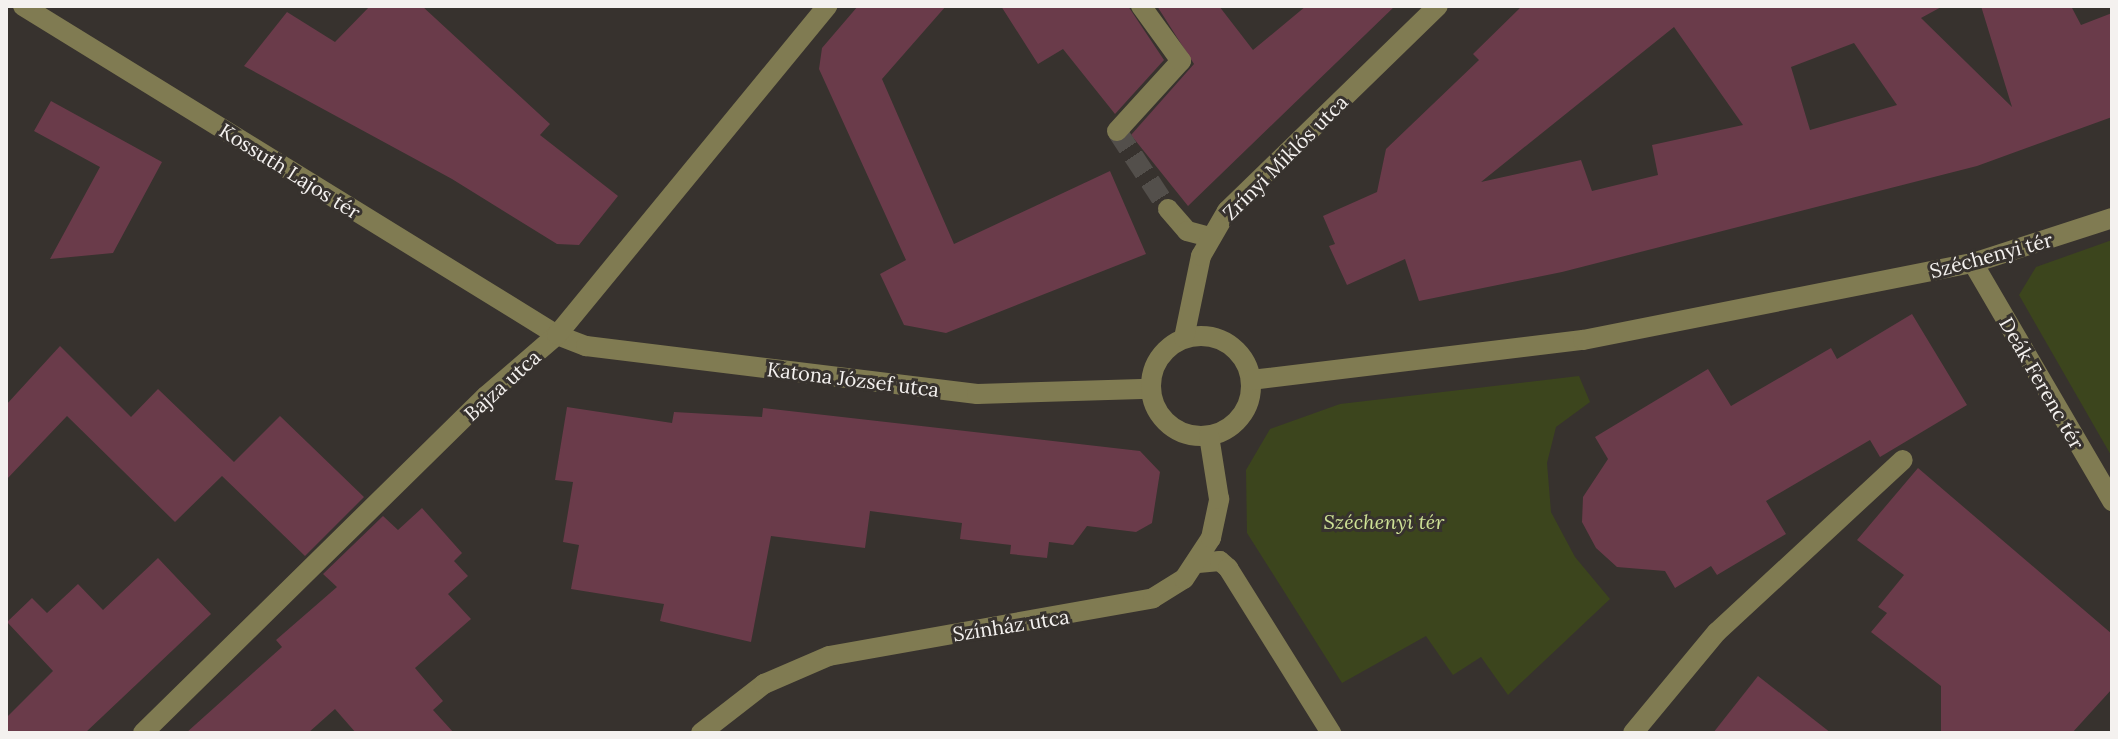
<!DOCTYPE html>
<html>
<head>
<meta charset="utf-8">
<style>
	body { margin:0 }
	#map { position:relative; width:2118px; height:739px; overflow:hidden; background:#37322e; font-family:Lora,serif }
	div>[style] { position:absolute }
	.green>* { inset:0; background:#3c451d }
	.building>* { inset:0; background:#6a3b4a }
	.minor-tunnel>* { height:20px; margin-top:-10px; transform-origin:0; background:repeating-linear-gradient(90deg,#534f4b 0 20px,transparent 0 30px) }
	.minor>* { height:20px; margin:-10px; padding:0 10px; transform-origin:10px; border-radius:10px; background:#807b52 }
	.minor>.ring { margin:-10px; padding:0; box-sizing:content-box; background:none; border:20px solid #807b52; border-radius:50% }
	span { translate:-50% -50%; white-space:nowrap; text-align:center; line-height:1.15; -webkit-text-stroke:6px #37322e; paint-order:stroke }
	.street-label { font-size:20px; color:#f4f1ef }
	.park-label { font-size:20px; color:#cee196; font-style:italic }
	.frame { position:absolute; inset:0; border:8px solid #f4f1ef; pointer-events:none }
</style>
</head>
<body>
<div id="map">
	<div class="green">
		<i style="clip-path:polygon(2112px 240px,2112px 457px,2019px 295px,2036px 267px)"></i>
		<i style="clip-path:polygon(1579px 376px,1590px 402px,1556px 427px,1547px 463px,1551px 512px,1575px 557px,1610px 599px,1508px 695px,1481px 657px,1453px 675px,1426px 636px,1342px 683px,1247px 533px,1246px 470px,1270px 429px,1340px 404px)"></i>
	</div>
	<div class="building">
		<i style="clip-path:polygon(370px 6px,422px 6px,550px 124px,540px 135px,618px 196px,579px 245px,557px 244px,452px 179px,244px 66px,287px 12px,335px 42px)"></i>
		<i style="clip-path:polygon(858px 6px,946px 6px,882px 79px,954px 244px,1110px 171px,1146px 254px,946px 333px,904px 325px,880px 274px,906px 260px,819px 69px,822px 48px)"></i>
		<i style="clip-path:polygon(1001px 6px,1128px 6px,1164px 60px,1115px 114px,1063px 49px,1038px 64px)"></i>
		<i style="clip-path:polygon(1157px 6px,1219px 6px,1253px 50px,1306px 6px,1395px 6px,1188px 206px,1131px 135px,1194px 64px)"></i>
		<i style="clip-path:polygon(evenodd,1522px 6px,1943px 6px,1921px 18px,2012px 107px,1981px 6px,2071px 6px,2081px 25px,2112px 13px,2112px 117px,1977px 166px,1562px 272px,1419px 301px,1405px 259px,1347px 285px,1329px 246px,1335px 244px,1323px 216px,1377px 192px,1386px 149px,1479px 60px,1473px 54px,1522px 6px,1674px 27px,1743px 125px,1652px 145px,1658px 175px,1592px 191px,1581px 160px,1481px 182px,1674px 27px,1522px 6px,1854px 43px,1897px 105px,1810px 130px,1791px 67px,1854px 43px)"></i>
		<i style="clip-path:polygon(51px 101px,162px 162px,113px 253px,50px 259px,100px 167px,34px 131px)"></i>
		<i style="clip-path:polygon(1912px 314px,1967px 405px,1880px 457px,1870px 440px,1766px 501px,1786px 534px,1717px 575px,1711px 566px,1675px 588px,1665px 571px,1617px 567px,1596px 548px,1582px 522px,1583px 497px,1608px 459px,1595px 437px,1708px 369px,1731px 406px,1831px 348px,1837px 359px)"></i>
		<i style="clip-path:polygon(60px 346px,131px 417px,158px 389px,234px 462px,280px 416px,364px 497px,305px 556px,222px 476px,175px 522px,67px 416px,6px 480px,6px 405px)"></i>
		<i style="clip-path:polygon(567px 407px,672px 423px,674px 412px,762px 417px,763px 408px,1140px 451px,1160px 472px,1152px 523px,1136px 532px,1087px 526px,1073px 545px,1049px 542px,1047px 558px,1010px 554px,1011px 545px,960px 539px,962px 523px,870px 511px,865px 548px,771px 536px,751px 642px,660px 621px,664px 604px,571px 589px,579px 545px,563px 542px,573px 482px,555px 480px)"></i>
		<i style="clip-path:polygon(1918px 468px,2112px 634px,2112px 689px,2072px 733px,1941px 733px,1941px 686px,1871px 632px,1887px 613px,1878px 607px,1904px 575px,1857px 540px)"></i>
		<i style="clip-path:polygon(422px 508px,462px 553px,454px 561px,468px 576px,448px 594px,471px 619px,415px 668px,443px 701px,433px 710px,454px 733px,356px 733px,335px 709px,308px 733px,186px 733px,282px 647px,276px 640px,337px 587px,323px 574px,383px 516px,398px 530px)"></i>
		<i style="clip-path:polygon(158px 558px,211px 614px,85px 733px,6px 733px,6px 718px,53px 671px,7px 622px,32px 598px,47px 613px,78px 584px,103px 610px)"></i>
		<i style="clip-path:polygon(1758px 676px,1831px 733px,1713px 733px)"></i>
	</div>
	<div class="minor-tunnel">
		<i style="left:1117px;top:131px;width:93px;rotate:56.8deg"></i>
	</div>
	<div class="minor">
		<i style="left:23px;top:6px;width:627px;rotate:31.64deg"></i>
		<i style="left:557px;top:335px;width:31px;rotate:21deg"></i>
		<i style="left:586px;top:346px;width:394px;rotate:7deg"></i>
		<i style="left:977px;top:394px;width:173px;rotate:-1.7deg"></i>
		<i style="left:1117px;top:131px;width:95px;rotate:-47.6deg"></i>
		<i style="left:1181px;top:61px;width:68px;rotate:-126deg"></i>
		<i style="left:1168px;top:209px;width:29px;rotate:49deg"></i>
		<i style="left:1187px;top:231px;width:24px;rotate:15deg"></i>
		<i style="left:1973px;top:263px;width:276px;rotate:59.7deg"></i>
		<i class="ring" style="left:1151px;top:336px;width:80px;height:80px"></i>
		<i style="left:1184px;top:338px;width:84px;rotate:-78.3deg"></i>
		<i style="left:1201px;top:256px;width:52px;rotate:-60deg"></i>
		<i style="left:1227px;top:211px;width:294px;rotate:-44.2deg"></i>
		<i style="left:1251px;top:380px;width:334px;rotate:-6.9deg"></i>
		<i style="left:1583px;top:340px;width:398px;rotate:-11.2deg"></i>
		<i style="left:1973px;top:263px;width:146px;rotate:-17.9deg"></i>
		<i style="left:1198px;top:563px;width:22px;rotate:-5deg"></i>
		<i style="left:1220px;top:561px;width:11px;rotate:41deg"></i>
		<i style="left:1228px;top:568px;width:195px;rotate:58deg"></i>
		<i style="left:143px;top:733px;width:481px;rotate:-44.5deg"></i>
		<i style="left:486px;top:396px;width:94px;rotate:-40.7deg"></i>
		<i style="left:557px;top:335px;width:426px;rotate:-50.6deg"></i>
		<i style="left:701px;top:733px;width:80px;rotate:-37.9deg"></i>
		<i style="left:764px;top:684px;width:71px;rotate:-23.3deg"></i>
		<i style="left:829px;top:656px;width:329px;rotate:-10.1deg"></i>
		<i style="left:1153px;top:598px;width:36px;rotate:-32deg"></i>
		<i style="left:1184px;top:579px;width:49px;rotate:-56.6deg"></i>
		<i style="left:1211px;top:538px;width:40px;rotate:-78deg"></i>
		<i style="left:1219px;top:499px;width:64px;rotate:-99deg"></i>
		<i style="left:1633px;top:733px;width:131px;rotate:-50.3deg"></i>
		<i style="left:1717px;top:632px;width:253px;rotate:-42.8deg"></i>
	</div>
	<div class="street-label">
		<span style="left:1285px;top:157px;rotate:-45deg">Zrínyi Miklós utca</span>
		<span style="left:290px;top:171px;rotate:32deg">Kossuth Lajos tér</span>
		<span style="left:1991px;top:255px;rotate:-15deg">Széchenyi tér</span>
		<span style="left:853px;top:379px;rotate:7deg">Katona József utca</span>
		<span style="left:2042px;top:383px;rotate:60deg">Deák Ferenc tér</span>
		<span style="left:502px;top:385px;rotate:-42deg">Bajza utca</span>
		<span style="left:1011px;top:625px;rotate:-9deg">Színház utca</span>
	</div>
	<div class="park-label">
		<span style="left:1384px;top:521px">Széchenyi tér</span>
	</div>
	<div class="frame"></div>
</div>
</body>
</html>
